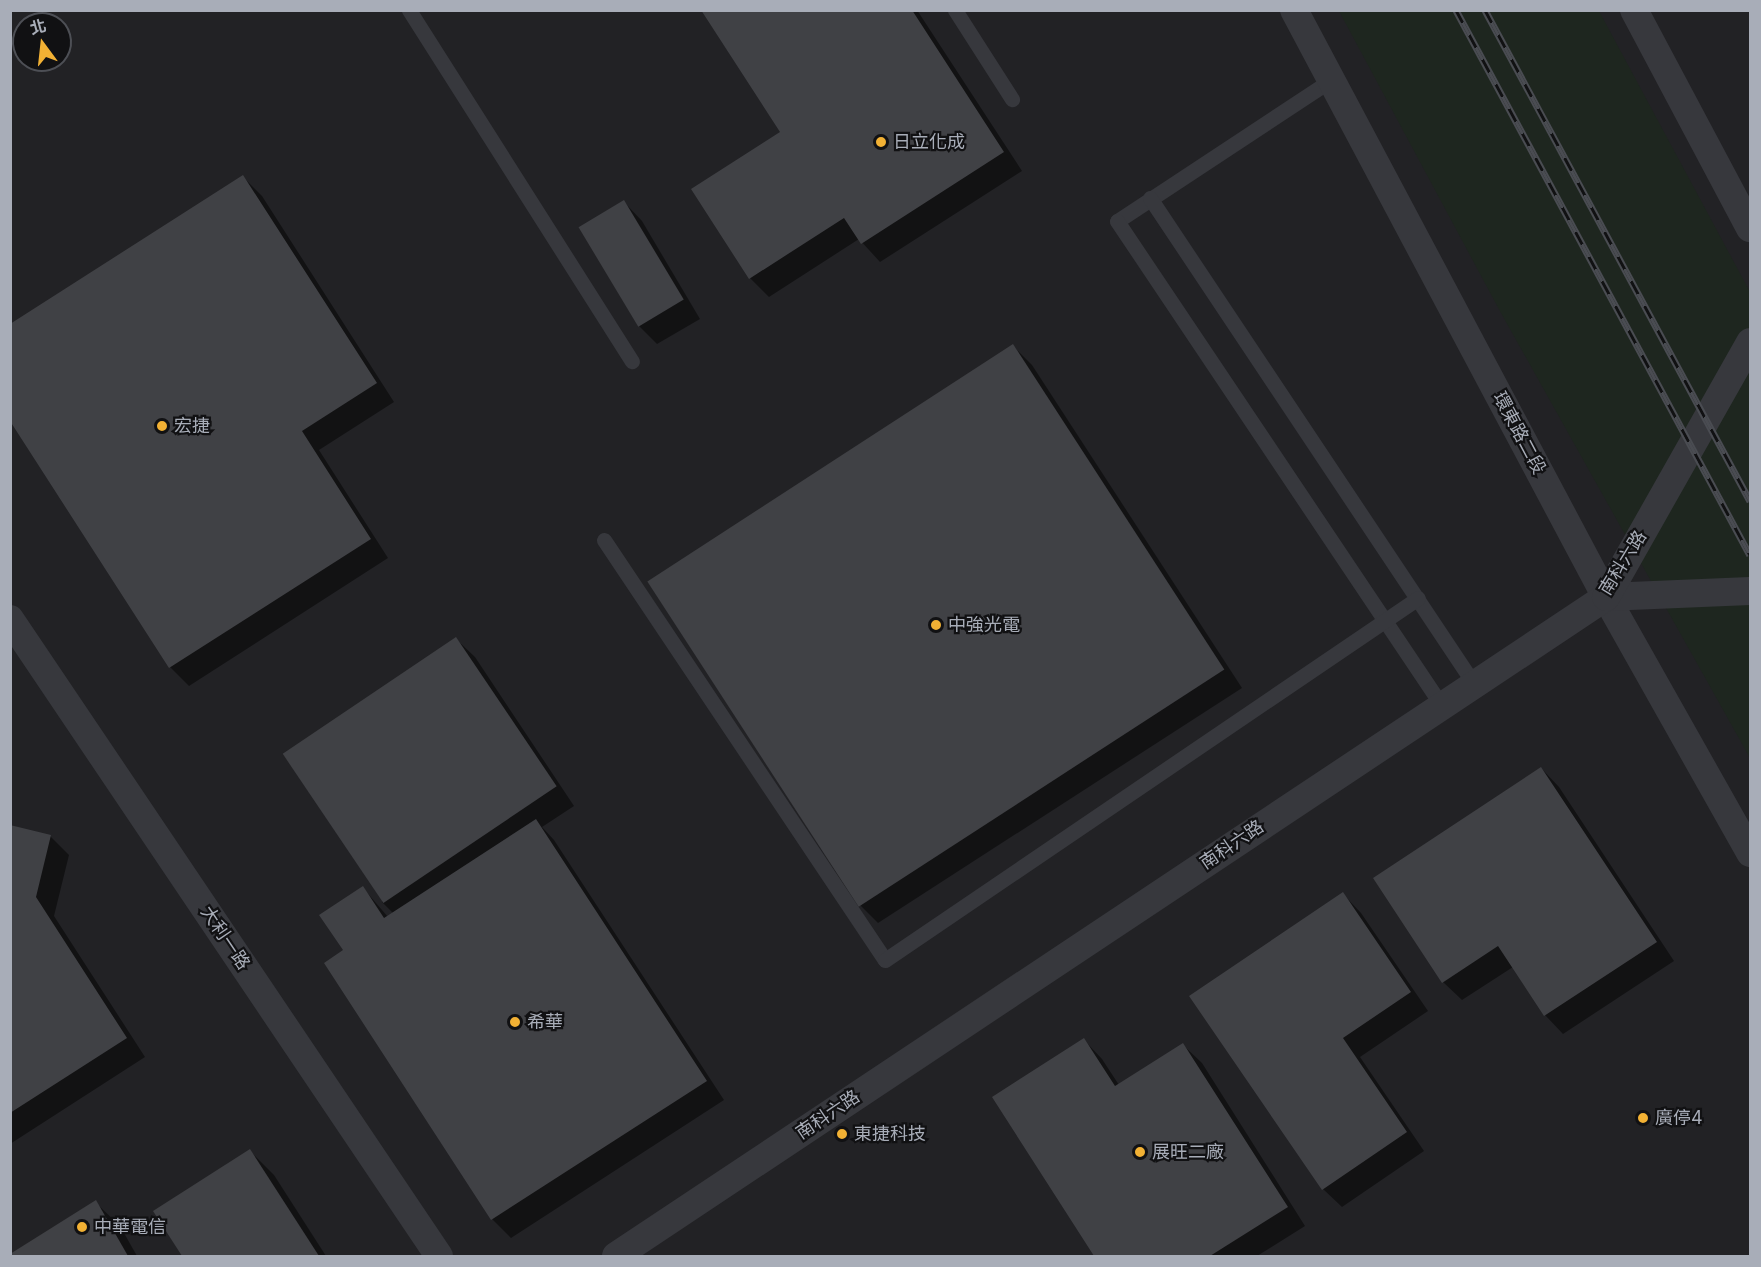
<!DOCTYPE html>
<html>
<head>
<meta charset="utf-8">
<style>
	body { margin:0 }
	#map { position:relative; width:1761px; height:1267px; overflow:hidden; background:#161618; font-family:Inter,"Noto Sans TC",sans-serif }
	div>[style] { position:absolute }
	.built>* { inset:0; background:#222225 }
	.green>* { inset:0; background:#1e261f }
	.shadow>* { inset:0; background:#0007 }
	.building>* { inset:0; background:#404145; transform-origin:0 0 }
	.lane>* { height:15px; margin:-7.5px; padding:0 7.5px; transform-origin:7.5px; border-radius:7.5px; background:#37383d }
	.street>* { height:28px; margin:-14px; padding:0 14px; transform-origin:14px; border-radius:14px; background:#37383d }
	.rail>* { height:7px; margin-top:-3.5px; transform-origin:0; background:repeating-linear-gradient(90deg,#111113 0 14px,#4a4c52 0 28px); box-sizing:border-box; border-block:2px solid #4a4c52 }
	.dots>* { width:16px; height:16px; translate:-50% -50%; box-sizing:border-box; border:3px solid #111113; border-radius:50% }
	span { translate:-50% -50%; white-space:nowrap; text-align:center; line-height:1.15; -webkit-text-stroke:4.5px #111113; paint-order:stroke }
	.poi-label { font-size:18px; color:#a8adb8 }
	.left { translate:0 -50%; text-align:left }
	.street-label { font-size:18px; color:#a8adb8 }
	.frame { position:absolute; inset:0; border:12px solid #a8adb8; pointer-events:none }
	.north { position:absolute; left:12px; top:12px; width:60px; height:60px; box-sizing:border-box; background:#111113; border:2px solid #4d4f55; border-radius:50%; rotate:345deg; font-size:16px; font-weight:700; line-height:24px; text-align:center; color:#a8adb8 }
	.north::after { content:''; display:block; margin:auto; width:21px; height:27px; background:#f2b134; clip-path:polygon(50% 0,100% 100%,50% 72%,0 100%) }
</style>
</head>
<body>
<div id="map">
	<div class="built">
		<i style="clip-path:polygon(evenodd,11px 11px,1750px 11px,1750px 1256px,11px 1256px,11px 11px,24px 24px,60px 24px,60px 60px,24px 60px,24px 24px)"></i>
	</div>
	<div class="green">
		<i style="clip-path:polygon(1339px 11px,1599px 11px,1750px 292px,1750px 758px,1501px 313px)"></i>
	</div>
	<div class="shadow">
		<i style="clip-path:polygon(703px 10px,917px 10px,1022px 171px,880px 262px,859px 239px,769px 297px,750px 278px,693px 189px,782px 132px)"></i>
		<i style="clip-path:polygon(243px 177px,262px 196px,394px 402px,319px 450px,388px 558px,189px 686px,170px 667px)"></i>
		<i style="clip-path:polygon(624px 202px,642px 221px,700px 319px,657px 344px,639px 326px)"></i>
		<i style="clip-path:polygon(1013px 346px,1032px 365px,1242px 688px,878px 923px,860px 905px)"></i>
		<i style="clip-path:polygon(456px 639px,475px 657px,574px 806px,542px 827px,554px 840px,724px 1100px,511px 1238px,493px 1220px,326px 963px,345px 951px,363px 888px,388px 917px,394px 914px,382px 902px)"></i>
		<i style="clip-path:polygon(1541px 768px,1559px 787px,1674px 961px,1563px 1034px,1545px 1015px,1513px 967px,1462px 1000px,1443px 982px)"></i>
		<i style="clip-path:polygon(10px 826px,50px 836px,69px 855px,54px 916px,145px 1057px,10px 1144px)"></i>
		<i style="clip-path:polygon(1343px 894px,1361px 913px,1428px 1011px,1360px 1057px,1424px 1151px,1342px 1207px,1323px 1189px)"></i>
		<i style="clip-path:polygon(1084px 1040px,1102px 1059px,1119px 1085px,1183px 1045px,1202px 1063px,1305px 1226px,1257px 1256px,1095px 1256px,994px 1097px)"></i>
		<i style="clip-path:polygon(250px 1151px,274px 1175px,326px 1256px,184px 1256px,155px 1212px)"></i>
		<i style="clip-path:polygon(95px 1202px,120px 1226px,137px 1256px,10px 1256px)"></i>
	</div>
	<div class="building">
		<i style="clip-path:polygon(701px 10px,912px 10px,1004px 152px,861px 244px,844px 218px,749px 279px,691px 189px,780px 132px)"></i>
		<i style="clip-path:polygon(243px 175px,377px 383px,302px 431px,371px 539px,169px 668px,10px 421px,10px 324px)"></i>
		<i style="left:624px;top:200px;width:116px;height:53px;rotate:59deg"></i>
		<i style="left:1013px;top:344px;width:388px;height:436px;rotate:57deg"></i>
		<i style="left:456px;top:637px;width:180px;height:209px;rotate:56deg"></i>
		<i style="clip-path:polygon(1541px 767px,1657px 942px,1544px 1016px,1498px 946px,1442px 983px,1373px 878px)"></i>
		<i style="clip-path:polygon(536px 819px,707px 1081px,491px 1220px,324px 963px,343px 950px,319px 915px,363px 886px,384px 918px)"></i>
		<i style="clip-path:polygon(10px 825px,51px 835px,36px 897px,127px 1038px,10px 1113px)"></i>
		<i style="clip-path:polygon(1343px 892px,1411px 992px,1343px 1038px,1407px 1132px,1322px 1190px,1189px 996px)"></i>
		<i style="clip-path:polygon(1084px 1038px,1115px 1086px,1183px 1043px,1288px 1207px,1210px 1256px,1094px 1256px,992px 1097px)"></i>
		<i style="clip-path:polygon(250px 1149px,319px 1256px,182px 1256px,153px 1211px)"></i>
		<i style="clip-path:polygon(96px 1200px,128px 1256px,10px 1256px,10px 1254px)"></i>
	</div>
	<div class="lane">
		<i style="left:409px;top:10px;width:416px;rotate:57.6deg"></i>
		<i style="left:955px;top:10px;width:106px;rotate:57.4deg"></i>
		<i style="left:1331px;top:80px;width:256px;rotate:146.6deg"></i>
		<i style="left:1117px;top:221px;width:584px;rotate:56.17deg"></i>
		<i style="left:1150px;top:198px;width:584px;rotate:56.31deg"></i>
		<i style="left:604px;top:540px;width:505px;rotate:56.22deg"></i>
		<i style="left:885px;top:960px;width:644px;rotate:-34.18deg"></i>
	</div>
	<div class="street">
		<i style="left:1294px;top:10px;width:665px;rotate:62.01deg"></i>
		<i style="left:1606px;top:597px;width:294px;rotate:60.6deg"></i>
		<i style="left:1634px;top:10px;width:247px;rotate:62deg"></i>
		<i style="left:1606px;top:597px;width:144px;rotate:-2.4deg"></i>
		<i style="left:10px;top:619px;width:768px;rotate:56.04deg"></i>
		<i style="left:616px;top:1256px;width:1189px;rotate:-33.65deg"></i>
		<i style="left:1606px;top:597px;width:293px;rotate:-60.5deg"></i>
	</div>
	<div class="rail">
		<i style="left:1456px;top:10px;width:619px;rotate:61.66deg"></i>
		<i style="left:1485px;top:10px;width:558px;rotate:61.64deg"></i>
	</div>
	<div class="dots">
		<i style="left:881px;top:142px;background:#f2b134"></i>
		<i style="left:162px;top:426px;background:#f2b134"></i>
		<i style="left:936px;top:625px;background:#f2b134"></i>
		<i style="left:515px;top:1022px;background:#f2b134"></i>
		<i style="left:1643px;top:1118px;background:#f2b134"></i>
		<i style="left:842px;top:1134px;background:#f2b134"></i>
		<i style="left:1140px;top:1152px;background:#f2b134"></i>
		<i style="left:82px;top:1227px;background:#f2b134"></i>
	</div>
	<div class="poi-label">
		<span class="left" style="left:893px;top:142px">日立化成</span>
		<span class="left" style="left:174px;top:426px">宏捷</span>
		<span class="left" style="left:948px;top:625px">中強光電</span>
		<span class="left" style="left:527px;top:1022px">希華</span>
		<span class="left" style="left:1655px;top:1118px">廣停4</span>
		<span class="left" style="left:854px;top:1134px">東捷科技</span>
		<span class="left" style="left:1152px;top:1152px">展旺二廠</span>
		<span class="left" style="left:94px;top:1227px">中華電信</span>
	</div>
	<div class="street-label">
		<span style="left:1519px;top:433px;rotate:62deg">環東路二段</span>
		<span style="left:1623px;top:563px;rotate:-58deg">南科六路</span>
		<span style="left:1232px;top:845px;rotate:-34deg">南科六路</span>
		<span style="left:225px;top:938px;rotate:56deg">大利一路</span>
		<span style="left:828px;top:1115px;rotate:-34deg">南科六路</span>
	</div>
	<div class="frame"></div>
	<div class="north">北</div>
</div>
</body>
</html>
